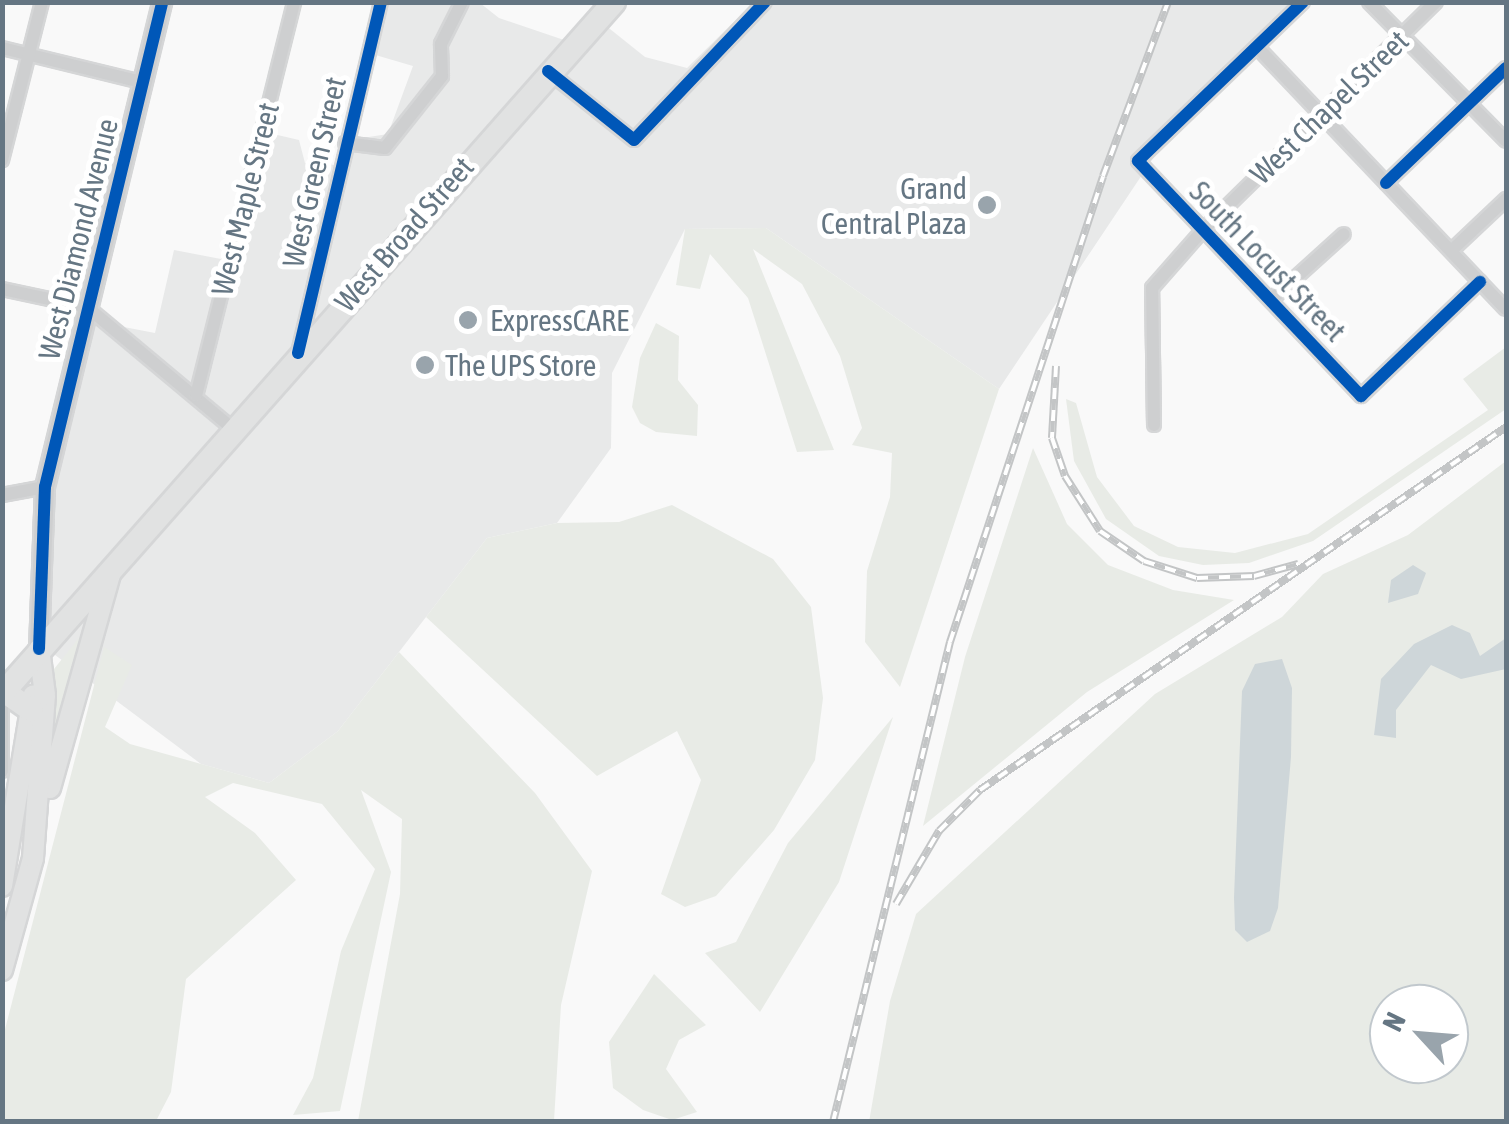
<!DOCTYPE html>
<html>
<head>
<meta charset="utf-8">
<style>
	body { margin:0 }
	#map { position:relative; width:1509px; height:1124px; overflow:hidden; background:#f9f9f9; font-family:"Asap Condensed",sans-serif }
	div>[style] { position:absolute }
	.built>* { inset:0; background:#e8e9e9 }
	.green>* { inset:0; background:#e8ebe6 }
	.water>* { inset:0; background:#ced6d9 }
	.roads { filter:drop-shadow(2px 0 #d5d6d7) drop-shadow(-2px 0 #d5d6d7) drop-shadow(0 2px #d5d6d7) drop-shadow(0 -2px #d5d6d7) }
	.minor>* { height:12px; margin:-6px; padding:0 6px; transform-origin:6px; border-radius:6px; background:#cecfd0 }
	.tertiary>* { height:18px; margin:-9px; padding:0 9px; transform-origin:9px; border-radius:9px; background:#cecfd0 }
	.primary>* { height:20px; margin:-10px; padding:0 10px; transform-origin:10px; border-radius:10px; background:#e1e2e2 }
	.trunk>* { height:22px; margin:-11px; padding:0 11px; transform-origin:11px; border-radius:11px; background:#e1e2e2 }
	.rail>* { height:8px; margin-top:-4px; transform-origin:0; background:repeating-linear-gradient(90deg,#fff 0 11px,#c3c5c6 0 22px); box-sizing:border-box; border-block:2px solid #c3c5c6 }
	.cycleway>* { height:12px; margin:-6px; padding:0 6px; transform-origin:6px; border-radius:6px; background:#0057b8 }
	.dots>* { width:28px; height:28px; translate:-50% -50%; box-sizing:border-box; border:5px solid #fff; border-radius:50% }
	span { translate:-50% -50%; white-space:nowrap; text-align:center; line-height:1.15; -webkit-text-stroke:10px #fff; paint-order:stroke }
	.street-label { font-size:30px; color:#657683 }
	.poi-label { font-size:30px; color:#657683 }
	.right { translate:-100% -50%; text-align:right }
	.left { translate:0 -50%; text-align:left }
	.frame { position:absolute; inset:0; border:5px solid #657683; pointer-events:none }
	.north { position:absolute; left:1369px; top:984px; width:100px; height:100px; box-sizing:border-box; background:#fff; border:2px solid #c1c8cd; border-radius:50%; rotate:296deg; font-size:28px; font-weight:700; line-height:40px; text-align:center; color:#657683 }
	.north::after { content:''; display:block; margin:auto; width:35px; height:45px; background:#99a4ac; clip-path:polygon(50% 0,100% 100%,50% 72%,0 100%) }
</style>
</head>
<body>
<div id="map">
	<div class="built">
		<i style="clip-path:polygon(373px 3px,480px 3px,499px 18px,564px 40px,590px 13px,645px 57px,687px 68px,753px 3px,1301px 3px,1174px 127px,999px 389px,766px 228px,685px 229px,612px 373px,611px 448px,557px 523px,487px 538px,338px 731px,269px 783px,201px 764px,31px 637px,77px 318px,155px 333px,174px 250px,221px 259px,256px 130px,299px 140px,305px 163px,336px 165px,362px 138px,388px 134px,413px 66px,372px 54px)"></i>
	</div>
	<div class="green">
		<i style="clip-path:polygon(766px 228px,999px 389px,900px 687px,865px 642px,867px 571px,890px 497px,892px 453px,852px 445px,862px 428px,840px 356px,802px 284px,753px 249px,834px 450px,797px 452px,748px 298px,710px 254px,700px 289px,676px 285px,685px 229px)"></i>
		<i style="clip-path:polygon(656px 323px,679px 336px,678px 380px,698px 405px,697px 436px,656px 432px,640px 423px,632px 407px,640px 358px)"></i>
		<i style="clip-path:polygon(1506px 347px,1506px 409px,1313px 541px,1249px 563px,1203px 565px,1159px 556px,1106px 519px,1074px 461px,1066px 399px,1076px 403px,1097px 477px,1134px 526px,1178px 547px,1235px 553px,1308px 534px,1488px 410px,1463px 379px)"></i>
		<i style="clip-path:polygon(1033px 448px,1067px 524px,1108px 565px,1173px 590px,1234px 600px,1087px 692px,923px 826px,965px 657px)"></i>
		<i style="clip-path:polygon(evenodd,1506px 461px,1506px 1121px,869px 1122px,890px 1001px,916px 914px,1155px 694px,1282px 617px,1323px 574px,1408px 535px,1506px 461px,1389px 1004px,1449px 1004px,1449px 1064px,1389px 1064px,1389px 1004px)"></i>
		<i style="clip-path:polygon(672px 505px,773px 559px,811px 607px,823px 698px,815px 760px,774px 830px,716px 896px,685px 907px,661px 894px,701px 780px,677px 731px,597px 776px,426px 617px,487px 538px,557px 523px,619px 522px)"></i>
		<i style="clip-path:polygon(87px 628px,50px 756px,54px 669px)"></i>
		<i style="clip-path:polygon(104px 647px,132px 665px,105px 727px,130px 744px,269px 783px,338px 731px,399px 652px,535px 793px,592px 871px,561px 1005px,554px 1121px,358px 1121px,400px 894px,402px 819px,361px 790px,391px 872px,340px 1111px,293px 1115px,313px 1078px,341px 951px,375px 869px,322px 804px,233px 783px,205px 797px,255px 833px,296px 880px,186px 979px,171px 1092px,156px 1121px,3px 1121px,3px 1037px)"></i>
		<i style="clip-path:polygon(893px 717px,839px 882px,760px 1012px,705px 953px,736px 942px,788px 843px)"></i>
		<i style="clip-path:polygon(654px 974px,706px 1025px,679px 1040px,666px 1069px,697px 1112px,672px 1120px,643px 1110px,613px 1088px,609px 1042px)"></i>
	</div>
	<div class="water">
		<i style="clip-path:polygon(1413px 565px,1426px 573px,1418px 594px,1388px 603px,1391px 580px)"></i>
		<i style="clip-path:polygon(1452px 625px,1470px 633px,1480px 656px,1506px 638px,1506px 669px,1461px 679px,1431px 665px,1396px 710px,1396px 738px,1374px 735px,1381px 679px,1414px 644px)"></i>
		<i style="clip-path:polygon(1282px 659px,1292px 688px,1291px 757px,1278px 908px,1270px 931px,1247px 942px,1235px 930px,1234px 898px,1242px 691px,1255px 664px)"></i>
	</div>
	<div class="roads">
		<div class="minor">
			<i style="left:1303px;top:2px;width:229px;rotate:136.1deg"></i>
			<i style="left:1138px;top:161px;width:324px;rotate:46.5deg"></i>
			<i style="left:1361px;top:396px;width:165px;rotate:-43.8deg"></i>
			<i style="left:1369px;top:2px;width:195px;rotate:45.4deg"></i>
			<i style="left:1257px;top:47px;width:361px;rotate:46.5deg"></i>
			<i style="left:2px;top:48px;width:144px;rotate:13.7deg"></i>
			<i style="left:550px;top:73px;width:107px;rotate:38.6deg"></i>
			<i style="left:634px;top:140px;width:190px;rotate:-46.5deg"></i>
			<i style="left:345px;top:143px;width:40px;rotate:7.1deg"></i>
			<i style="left:385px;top:148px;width:92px;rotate:-51.6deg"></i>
			<i style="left:442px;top:76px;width:32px;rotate:-92deg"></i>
			<i style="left:441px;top:44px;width:47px;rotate:-63.4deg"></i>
			<i style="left:2px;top:160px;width:163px;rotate:-75.8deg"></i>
			<i style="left:1386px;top:183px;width:166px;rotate:-43.8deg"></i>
			<i style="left:1451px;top:251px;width:76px;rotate:-43.4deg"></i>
			<i style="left:2px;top:289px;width:87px;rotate:12deg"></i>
			<i style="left:87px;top:307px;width:190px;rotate:39.9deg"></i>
			<i style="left:1271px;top:300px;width:98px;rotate:-42.1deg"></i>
			<i style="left:298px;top:353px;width:361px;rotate:-76.7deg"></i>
			<i style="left:196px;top:396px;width:406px;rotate:-76deg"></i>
			<i style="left:1154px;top:425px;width:137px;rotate:-90.8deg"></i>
			<i style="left:1152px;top:288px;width:77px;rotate:-48.7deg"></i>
			<i style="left:1203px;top:230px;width:326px;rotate:-44.4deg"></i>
			<i style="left:2px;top:495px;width:44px;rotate:-10.5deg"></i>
			<i style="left:2px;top:697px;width:74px;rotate:90deg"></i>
		</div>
		<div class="tertiary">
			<i style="left:39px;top:649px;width:162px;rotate:-87.9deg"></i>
			<i style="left:45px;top:487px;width:499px;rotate:-76.4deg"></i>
		</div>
		<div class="primary">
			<i style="left:50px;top:788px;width:225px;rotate:-74.3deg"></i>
			<i style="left:2px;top:886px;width:193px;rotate:-80.7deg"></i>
			<i style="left:2px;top:970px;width:116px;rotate:-74.5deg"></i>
			<i style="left:33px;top:858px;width:163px;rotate:-85.8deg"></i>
			<i style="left:45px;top:695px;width:46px;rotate:-97.4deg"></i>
		</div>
		<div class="trunk">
			<i style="left:5px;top:692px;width:32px;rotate:35deg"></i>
			<i style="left:2px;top:694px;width:924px;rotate:-48.51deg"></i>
		</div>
	</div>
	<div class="rail">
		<i style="left:1056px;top:366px;width:72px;rotate:93.2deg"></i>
		<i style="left:1052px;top:438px;width:40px;rotate:71.1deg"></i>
		<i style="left:1065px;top:476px;width:65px;rotate:57.5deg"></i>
		<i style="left:1100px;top:531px;width:53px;rotate:34.3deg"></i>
		<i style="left:1144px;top:561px;width:56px;rotate:17.8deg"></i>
		<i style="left:1197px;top:578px;width:57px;rotate:-2deg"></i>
		<i style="left:1254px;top:576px;width:46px;rotate:-15.3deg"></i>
		<i style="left:896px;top:904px;width:85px;rotate:-59.5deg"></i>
		<i style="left:939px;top:831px;width:58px;rotate:-45deg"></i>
		<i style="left:980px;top:790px;width:639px;rotate:-34.61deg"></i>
		<i style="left:833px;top:1122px;width:494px;rotate:-76.3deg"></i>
		<i style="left:950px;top:642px;width:490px;rotate:-71.8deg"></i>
		<i style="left:1103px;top:176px;width:186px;rotate:-69.5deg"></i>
	</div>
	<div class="cycleway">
		<i style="left:1303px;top:2px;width:229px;rotate:136.1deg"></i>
		<i style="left:1138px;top:161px;width:324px;rotate:46.5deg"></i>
		<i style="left:1361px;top:396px;width:165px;rotate:-43.8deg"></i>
		<i style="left:548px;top:71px;width:110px;rotate:38.7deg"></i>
		<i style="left:634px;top:140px;width:190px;rotate:-46.5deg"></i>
		<i style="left:1386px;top:183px;width:166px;rotate:-43.8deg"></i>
		<i style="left:298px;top:353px;width:361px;rotate:-76.7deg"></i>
		<i style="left:39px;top:649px;width:162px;rotate:-87.9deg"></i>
		<i style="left:45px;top:487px;width:499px;rotate:-76.4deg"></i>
	</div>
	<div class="dots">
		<i style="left:987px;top:205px;background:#99a4ac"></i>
		<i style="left:468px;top:320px;background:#99a4ac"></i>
		<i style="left:425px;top:365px;background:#99a4ac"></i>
	</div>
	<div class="street-label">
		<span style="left:1329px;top:107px;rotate:-44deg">West Chapel Street</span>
		<span style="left:314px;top:172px;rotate:-77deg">West Green Street</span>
		<span style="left:245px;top:199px;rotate:-76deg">West Maple Street</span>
		<span style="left:404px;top:234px;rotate:-49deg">West Broad Street</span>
		<span style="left:78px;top:239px;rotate:-76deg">West Diamond Avenue</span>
		<span style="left:1268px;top:261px;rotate:46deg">South Locust Street</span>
	</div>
	<div class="poi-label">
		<span class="right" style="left:967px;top:205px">Grand<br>Central Plaza</span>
		<span class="left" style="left:490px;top:320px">ExpressCARE</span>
		<span class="left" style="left:445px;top:365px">The UPS Store</span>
	</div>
	<div class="frame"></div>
	<div class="north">N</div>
</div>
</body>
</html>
